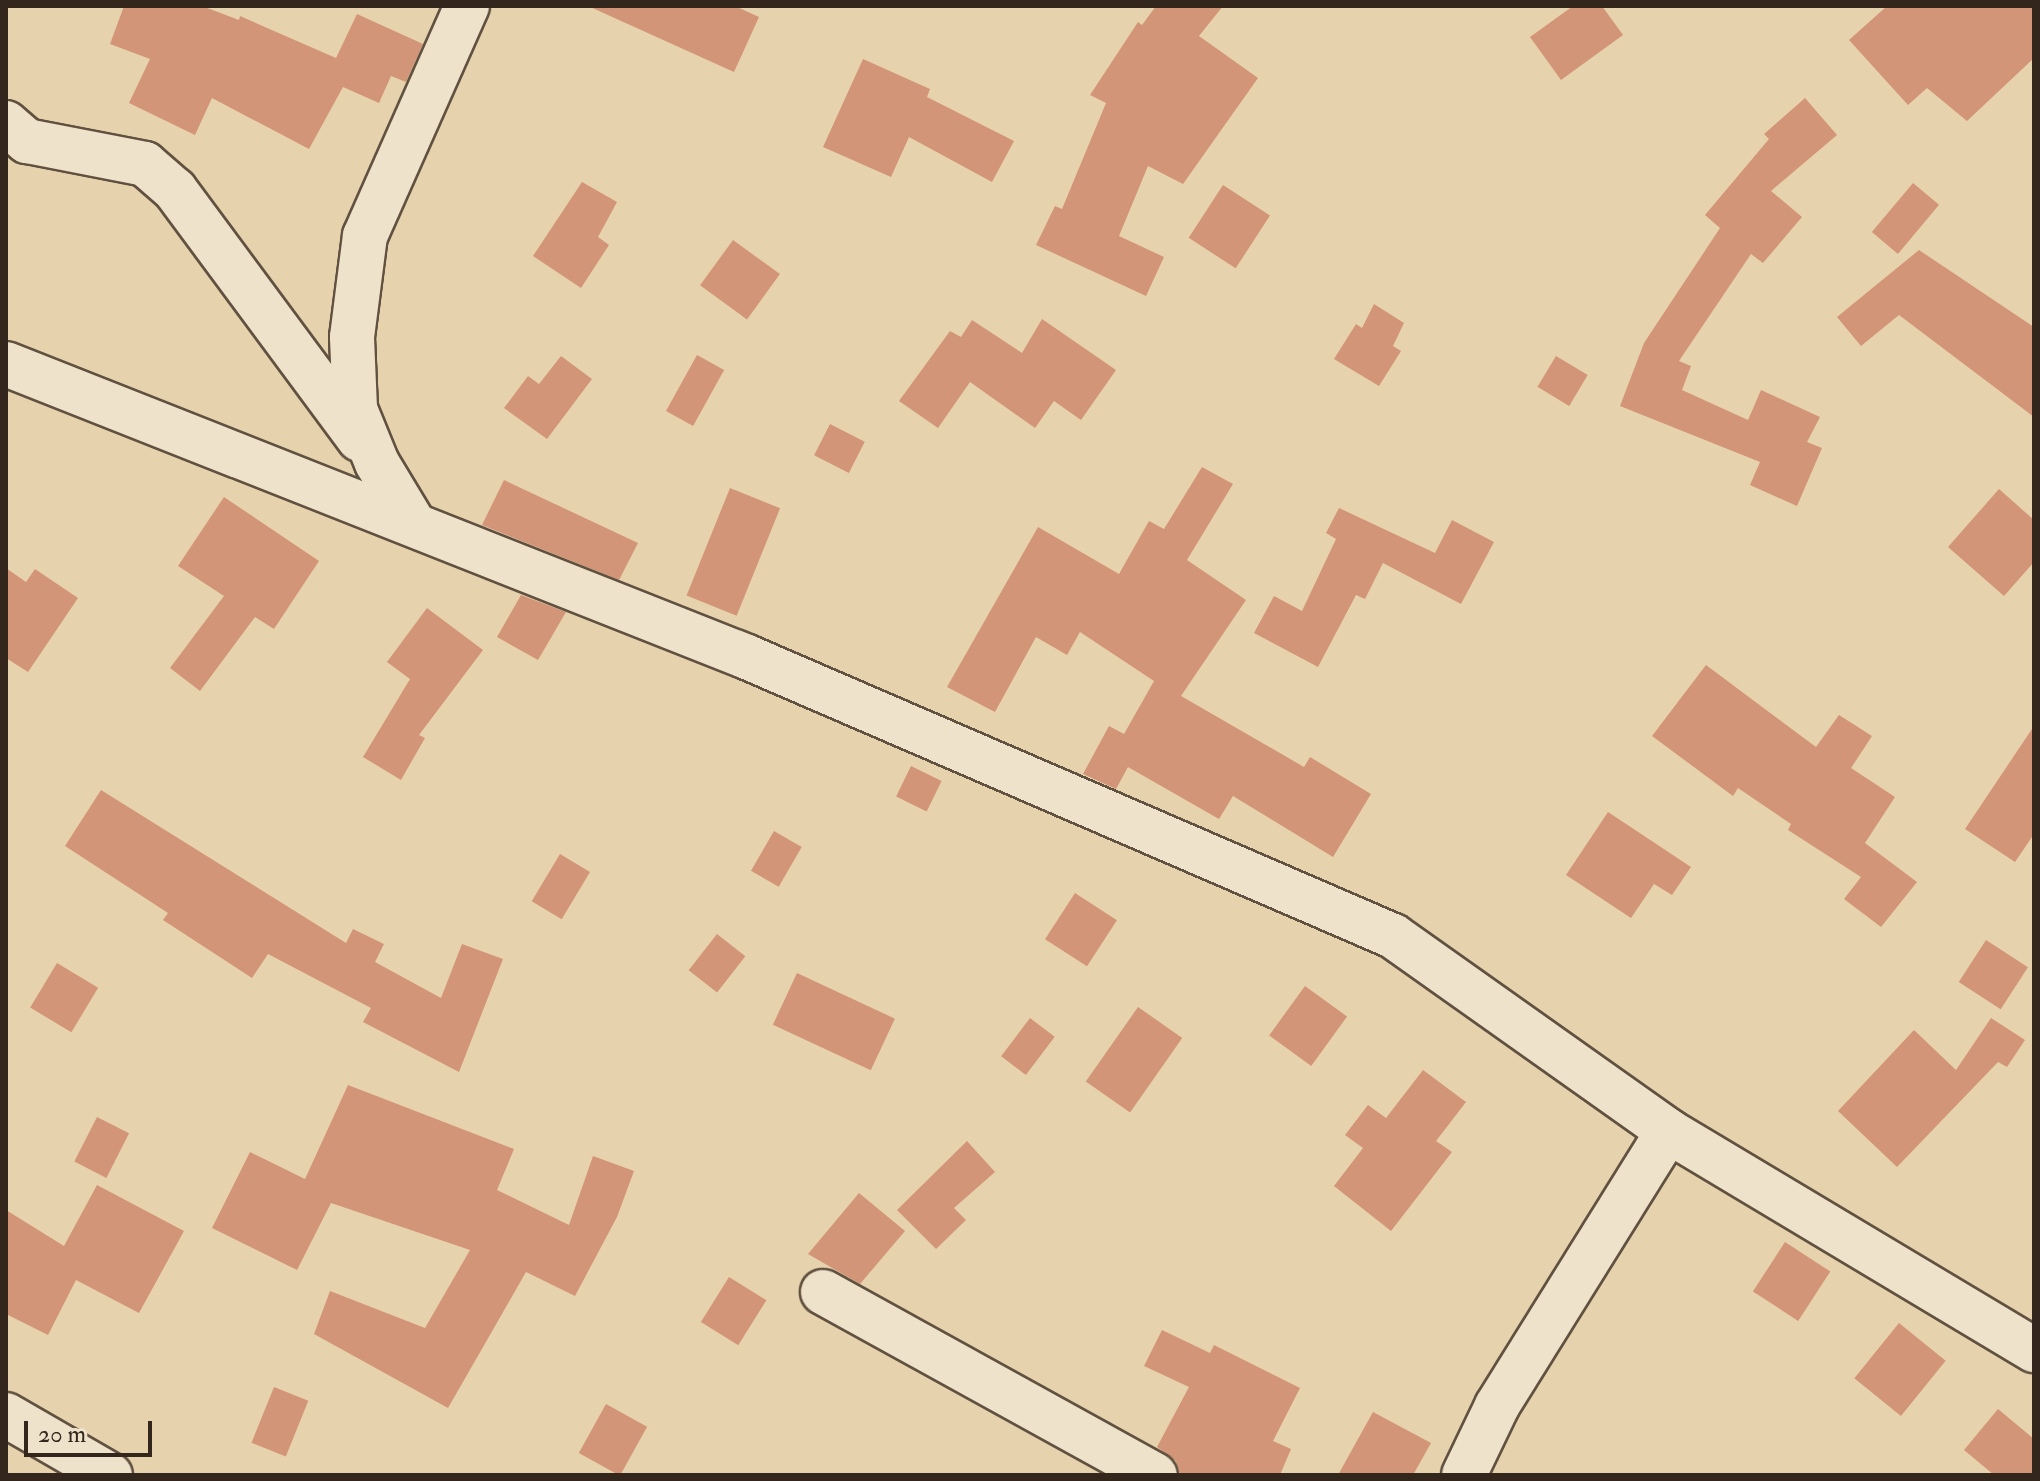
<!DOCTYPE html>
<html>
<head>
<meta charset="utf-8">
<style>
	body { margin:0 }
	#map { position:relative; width:2040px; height:1481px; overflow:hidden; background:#e7d2ae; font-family:"IM FELL Double Pica",serif }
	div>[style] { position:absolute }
	.building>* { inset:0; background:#d39577; transform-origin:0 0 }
	.roads { filter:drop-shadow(2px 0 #605140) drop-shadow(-2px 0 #605140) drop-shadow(0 2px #605140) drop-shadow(0 -2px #605140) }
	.minor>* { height:44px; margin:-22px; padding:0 22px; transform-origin:22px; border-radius:22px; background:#efe2ca }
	span { translate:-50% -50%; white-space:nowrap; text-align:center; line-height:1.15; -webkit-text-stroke:6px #efe2ca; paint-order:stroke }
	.frame { position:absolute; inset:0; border:8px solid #33261c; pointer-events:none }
	.scale { position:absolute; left:24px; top:1421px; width:128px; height:36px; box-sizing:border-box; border:4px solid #33261c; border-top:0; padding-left:10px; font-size:24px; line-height:28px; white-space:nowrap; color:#33261c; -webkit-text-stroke:6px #efe2ca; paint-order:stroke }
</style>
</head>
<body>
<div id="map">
	<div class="building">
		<i style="clip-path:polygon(124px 6px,202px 6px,239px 20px,240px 16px,336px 58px,357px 14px,423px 44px,406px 82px,391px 76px,379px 103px,343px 87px,309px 149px,212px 98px,195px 135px,129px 103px,150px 59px,110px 44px)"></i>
		<i style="clip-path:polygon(588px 6px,735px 6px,759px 17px,734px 72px)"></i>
		<i style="clip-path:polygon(1156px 6px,1223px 6px,1199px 36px,1258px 78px,1183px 184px,1148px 166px,1119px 236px,1164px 257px,1146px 296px,1036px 245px,1055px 206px,1062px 209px,1106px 103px,1090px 95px,1138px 22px,1142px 25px)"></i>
		<i style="clip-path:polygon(1573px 6px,1602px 6px,1623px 35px,1561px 80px,1530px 37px)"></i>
		<i style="clip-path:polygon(1887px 6px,2034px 6px,2034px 58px,1967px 121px,1927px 88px,1908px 105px,1849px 40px)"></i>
		<i style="clip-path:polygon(863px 59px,930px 89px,927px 97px,1014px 141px,992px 182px,909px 137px,891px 177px,823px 147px)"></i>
		<i style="clip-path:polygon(1805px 98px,1837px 135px,1771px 191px,1802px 217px,1763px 263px,1751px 254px,1679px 361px,1691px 366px,1682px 390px,1748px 420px,1761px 390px,1820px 417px,1807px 442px,1822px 448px,1797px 506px,1750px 485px,1760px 462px,1620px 406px,1644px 343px,1720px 228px,1705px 215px,1769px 139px,1764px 134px)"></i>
		<i style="clip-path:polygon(582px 182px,617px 202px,598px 237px,609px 245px,581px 288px,533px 256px)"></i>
		<i style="left:1913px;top:183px;width:34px;height:64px;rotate:40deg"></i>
		<i style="left:1223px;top:185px;width:56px;height:63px;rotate:33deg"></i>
		<i style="left:733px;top:240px;width:58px;height:56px;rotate:36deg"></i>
		<i style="clip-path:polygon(1919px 250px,2034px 327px,2034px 417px,1899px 315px,1861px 346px,1837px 317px)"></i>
		<i style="clip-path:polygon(1374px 304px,1404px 323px,1393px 346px,1401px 351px,1379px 386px,1334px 359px,1356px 324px,1362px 328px)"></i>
		<i style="clip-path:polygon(1042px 319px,1116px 370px,1081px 420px,1054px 401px,1035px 428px,970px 382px,938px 428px,899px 401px,950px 331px,961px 337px,972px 320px,1022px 353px)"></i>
		<i style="left:697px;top:355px;width:31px;height:64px;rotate:29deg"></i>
		<i style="clip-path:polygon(561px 356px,592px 379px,547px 439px,504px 408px,528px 376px,539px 384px)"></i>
		<i style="left:1556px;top:356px;width:37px;height:36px;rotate:31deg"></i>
		<i style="left:830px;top:424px;width:39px;height:35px;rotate:27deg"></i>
		<i style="clip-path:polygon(1202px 467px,1233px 484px,1187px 560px,1246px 600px,1181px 696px,1304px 767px,1310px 757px,1371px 794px,1333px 857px,1233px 796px,1219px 819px,1128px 767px,1116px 789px,1083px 774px,1109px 726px,1124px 734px,1154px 681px,1080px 632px,1067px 655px,1036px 637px,995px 712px,947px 687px,1038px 527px,1119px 574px,1149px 521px,1164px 529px)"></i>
		<i style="clip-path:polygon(504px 480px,638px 543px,619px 580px,482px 525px)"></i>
		<i style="left:730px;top:488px;width:54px;height:116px;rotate:22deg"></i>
		<i style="clip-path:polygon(1999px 489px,2034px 520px,2034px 562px,2004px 596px,1948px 547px)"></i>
		<i style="clip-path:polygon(224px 497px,319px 561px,274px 629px,255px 617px,200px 691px,170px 668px,224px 596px,178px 566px)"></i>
		<i style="clip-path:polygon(1339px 508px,1435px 553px,1452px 520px,1494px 542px,1461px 604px,1383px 563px,1365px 599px,1356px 595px,1318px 667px,1254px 633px,1274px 596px,1302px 611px,1336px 539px,1326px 533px)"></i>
		<i style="clip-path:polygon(6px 568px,26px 582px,35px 569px,78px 598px,28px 672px,6px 658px)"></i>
		<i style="clip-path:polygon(521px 595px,566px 612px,538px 660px,497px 637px)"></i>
		<i style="clip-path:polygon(427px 608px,483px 650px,419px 735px,425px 738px,401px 780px,363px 757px,410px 679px,387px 662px)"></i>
		<i style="clip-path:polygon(1706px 665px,1816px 747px,1839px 715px,1872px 736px,1851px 768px,1895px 797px,1865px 843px,1917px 882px,1881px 927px,1844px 899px,1861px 877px,1788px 830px,1791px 824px,1738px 788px,1733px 796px,1652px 736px)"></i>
		<i style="clip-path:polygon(2034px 726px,2034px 834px,2015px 862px,1965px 829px)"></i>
		<i style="left:911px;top:766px;width:34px;height:34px;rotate:26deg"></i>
		<i style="clip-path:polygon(101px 790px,346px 943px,353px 929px,384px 944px,375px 962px,441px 998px,462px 944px,503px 959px,459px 1072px,363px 1022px,371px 1008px,268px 954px,252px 978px,163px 920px,168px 913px,65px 846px)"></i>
		<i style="clip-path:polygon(1608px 812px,1691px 867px,1672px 895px,1654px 884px,1631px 918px,1566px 875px)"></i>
		<i style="left:774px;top:831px;width:32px;height:46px;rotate:30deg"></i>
		<i style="left:560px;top:854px;width:35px;height:55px;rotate:31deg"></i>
		<i style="left:1075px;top:893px;width:50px;height:55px;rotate:33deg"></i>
		<i style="left:717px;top:934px;width:36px;height:46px;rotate:38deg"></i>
		<i style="left:1986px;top:940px;width:50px;height:50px;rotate:33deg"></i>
		<i style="left:57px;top:963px;width:48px;height:52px;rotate:31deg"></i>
		<i style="left:797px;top:973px;width:108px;height:57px;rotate:25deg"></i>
		<i style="left:1305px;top:986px;width:52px;height:61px;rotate:36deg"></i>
		<i style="left:1138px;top:1007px;width:54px;height:91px;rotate:35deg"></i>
		<i style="left:1030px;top:1018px;width:31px;height:48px;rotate:37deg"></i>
		<i style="clip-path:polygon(1991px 1018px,2025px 1040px,2007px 1067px,1998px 1062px,1897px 1167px,1838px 1111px,1914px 1030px,1956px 1070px)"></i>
		<i style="clip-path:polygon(1423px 1070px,1466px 1102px,1436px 1141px,1452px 1152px,1391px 1231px,1334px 1186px,1363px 1148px,1345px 1135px,1368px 1105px,1386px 1118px)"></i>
		<i style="clip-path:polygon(348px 1085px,514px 1149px,497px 1190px,569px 1225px,593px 1156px,634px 1171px,617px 1217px,575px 1296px,526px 1272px,448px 1408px,314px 1334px,330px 1291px,425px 1328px,470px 1250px,331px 1203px,297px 1270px,212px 1228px,250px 1152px,305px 1179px)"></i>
		<i style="left:97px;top:1117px;width:36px;height:50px;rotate:27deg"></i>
		<i style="clip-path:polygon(967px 1141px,995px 1172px,954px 1208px,966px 1220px,936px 1249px,897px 1210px)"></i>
		<i style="clip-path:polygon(97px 1185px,184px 1231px,139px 1313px,76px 1280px,48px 1335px,6px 1314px,6px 1210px,64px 1246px)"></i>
		<i style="clip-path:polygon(859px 1193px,905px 1231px,860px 1284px,808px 1254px)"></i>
		<i style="left:1785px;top:1242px;width:54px;height:59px;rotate:33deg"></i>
		<i style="left:729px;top:1277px;width:44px;height:53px;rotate:32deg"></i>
		<i style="left:1899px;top:1323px;width:60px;height:71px;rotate:39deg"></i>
		<i style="clip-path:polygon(1162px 1330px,1210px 1353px,1214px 1345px,1300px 1388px,1273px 1441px,1291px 1449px,1280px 1475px,1180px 1475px,1176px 1461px,1157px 1447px,1189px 1387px,1144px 1366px)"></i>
		<i style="left:274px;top:1387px;width:37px;height:60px;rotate:22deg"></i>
		<i style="left:606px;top:1404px;width:47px;height:56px;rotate:29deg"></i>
		<i style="clip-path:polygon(1998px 1409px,2034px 1439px,2034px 1475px,1994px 1475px,1964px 1450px)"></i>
		<i style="clip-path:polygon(1373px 1412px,1431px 1443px,1413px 1475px,1338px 1475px)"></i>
	</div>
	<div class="roads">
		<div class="minor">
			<i style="left:6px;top:123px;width:28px;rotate:41deg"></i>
			<i style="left:27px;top:141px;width:120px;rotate:11deg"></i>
			<i style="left:145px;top:164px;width:40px;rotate:41deg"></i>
			<i style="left:175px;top:190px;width:310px;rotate:53.5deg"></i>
			<i style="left:6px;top:364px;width:797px;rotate:21.57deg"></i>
			<i style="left:747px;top:657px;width:704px;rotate:23.36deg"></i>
			<i style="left:1393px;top:936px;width:337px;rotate:35.3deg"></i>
			<i style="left:1668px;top:1131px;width:427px;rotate:30.9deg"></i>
			<i style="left:412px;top:521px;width:68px;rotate:-121.1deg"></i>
			<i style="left:377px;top:463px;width:58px;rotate:-112.2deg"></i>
			<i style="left:355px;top:409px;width:72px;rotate:-92.4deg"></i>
			<i style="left:352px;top:337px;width:102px;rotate:-82.7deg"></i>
			<i style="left:365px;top:236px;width:252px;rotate:-66.1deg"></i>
			<i style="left:823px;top:1292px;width:379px;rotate:28.9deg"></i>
			<i style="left:6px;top:1415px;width:120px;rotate:30deg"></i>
			<i style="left:1464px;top:1475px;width:76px;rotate:-64.4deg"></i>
			<i style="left:1497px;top:1406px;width:324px;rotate:-58.1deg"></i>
		</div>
	</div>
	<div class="frame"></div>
	<div class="scale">20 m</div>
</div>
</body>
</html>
